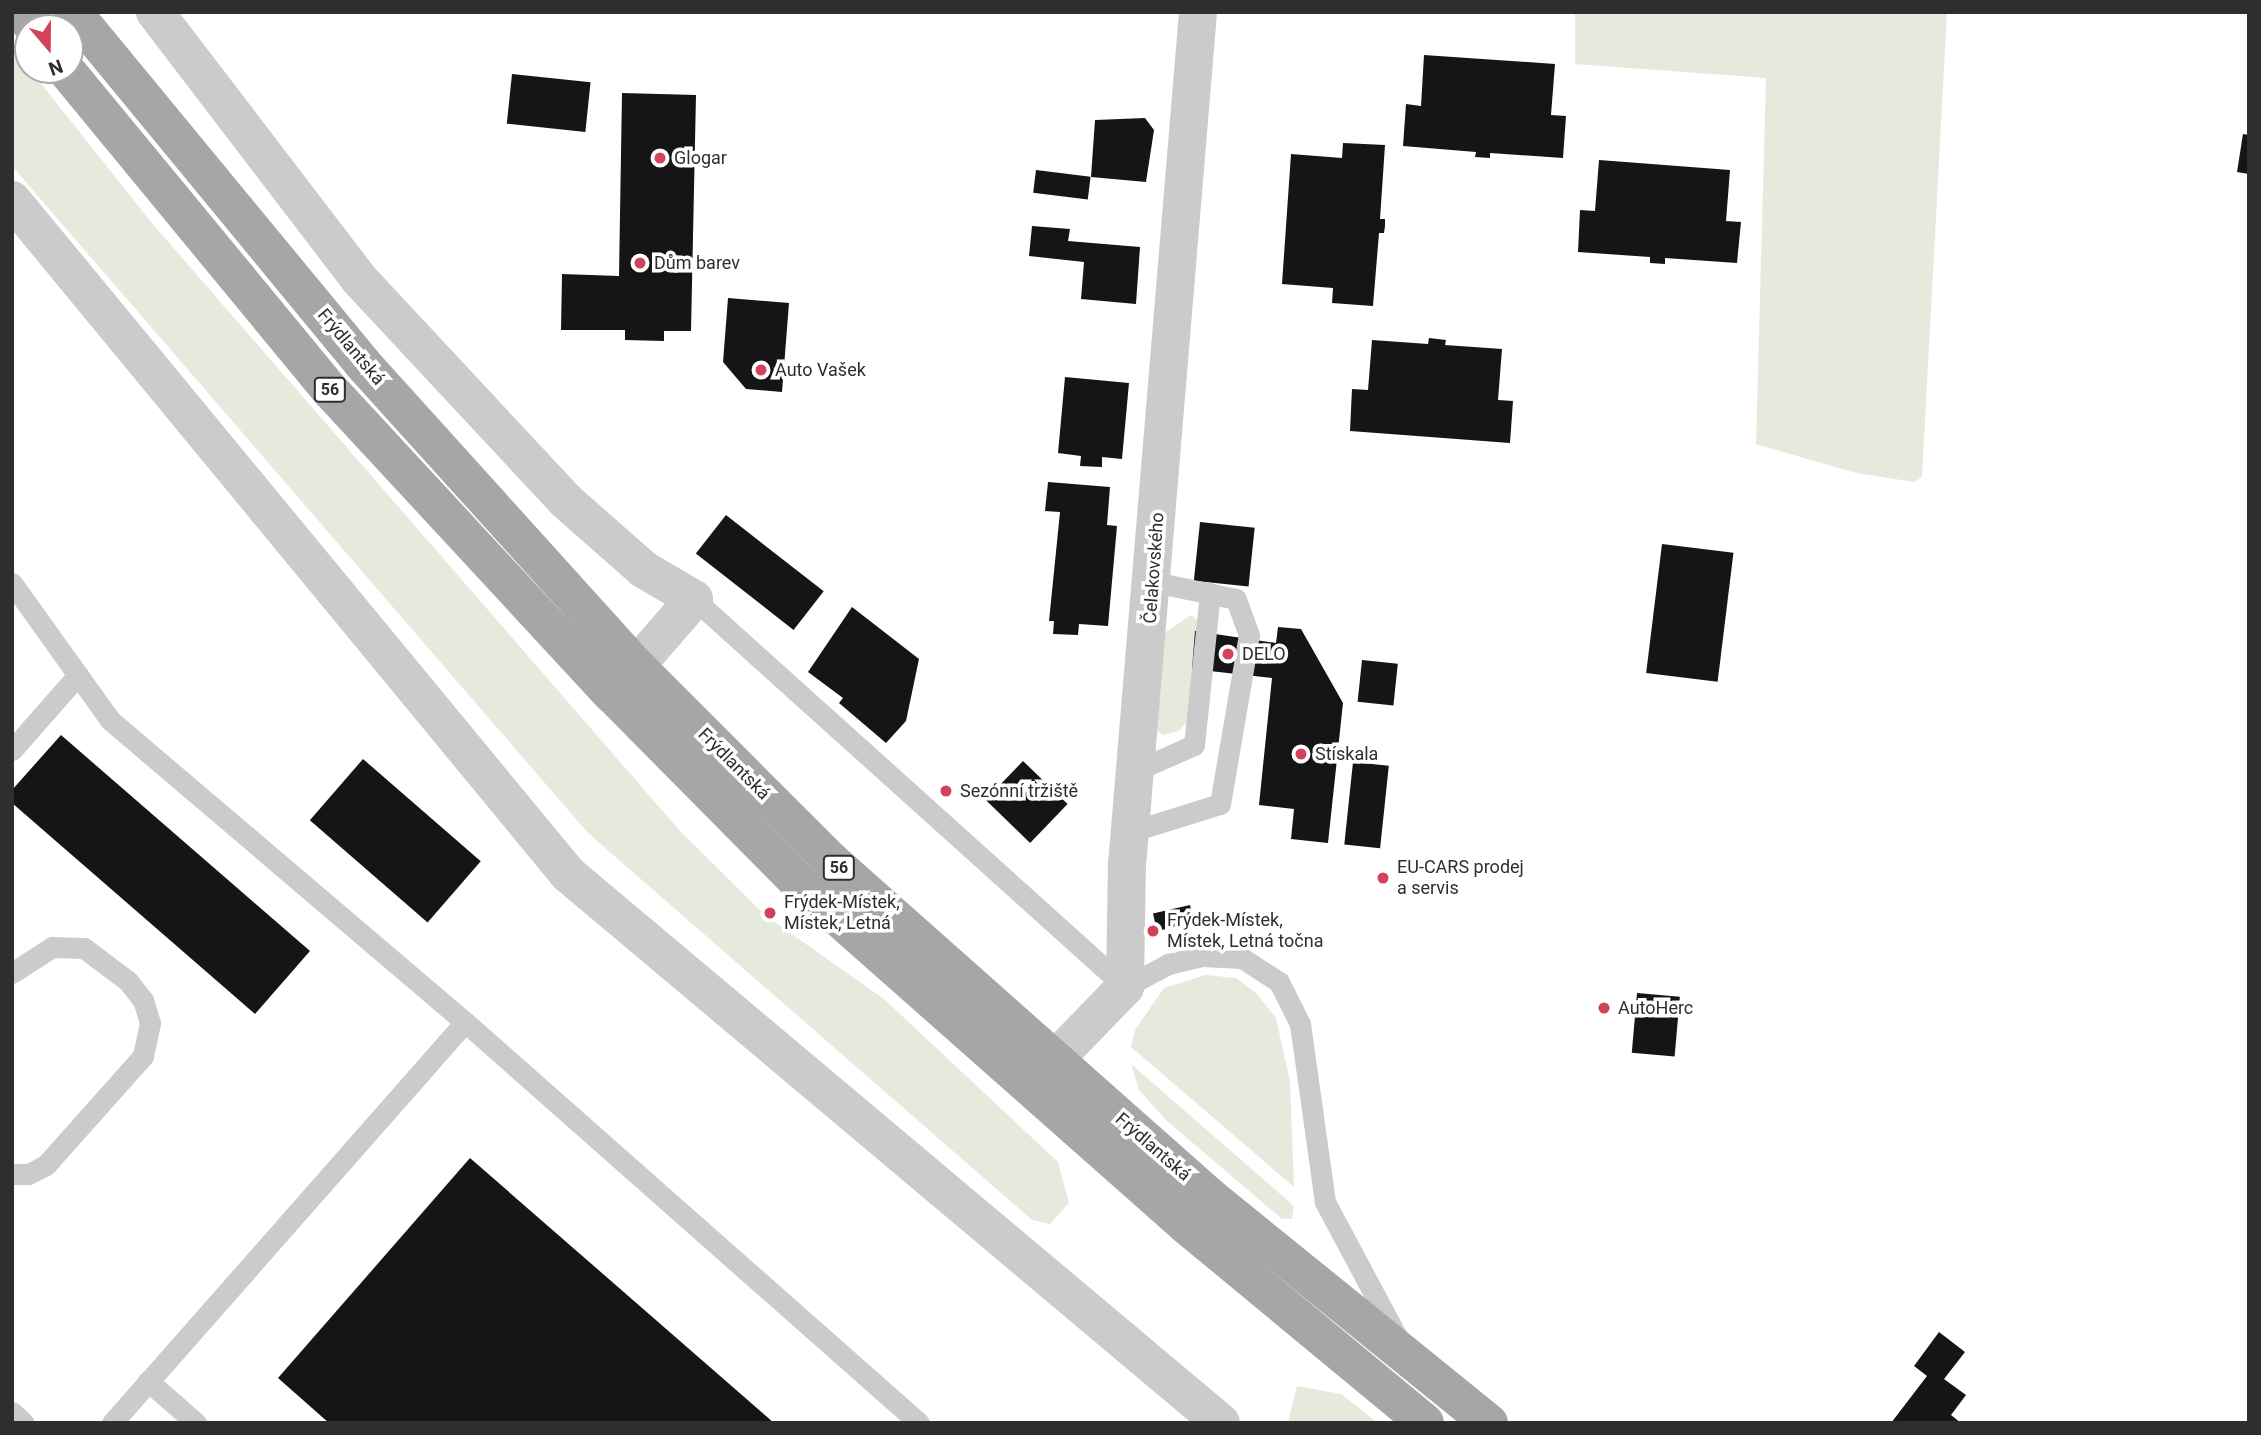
<!DOCTYPE html>
<html>
<head>
<meta charset="utf-8">
<style>
	body { margin:0 }
	#map { position:relative; width:2261px; height:1435px; overflow:hidden; background:#fff; font-family:Roboto,sans-serif }
	div>[style] { position:absolute }
	.green>* { inset:0; background:#e5eadd }
	.building>* { inset:0; background:#151515; transform-origin:0 0 }
	.service>* { height:21px; margin:-10.5px; padding:0 10.5px; transform-origin:10.5px; border-radius:10.5px; background:#cbcbcb }
	.minor>* { height:38px; margin:-19px; padding:0 19px; transform-origin:19px; border-radius:19px; background:#cbcbcb }
	.primary>* { height:38px; margin:-19px; padding:0 19px; transform-origin:19px; border-radius:19px; background:#a6a6a6 }
	.dots>* { width:19px; height:19px; translate:-50% -50%; box-sizing:border-box; border:4px solid #fff; border-radius:50% }
	span { translate:-50% -50%; white-space:nowrap; text-align:center; line-height:1.15; -webkit-text-stroke:7px #fff; paint-order:stroke }
	.shield-label span { padding:2px 5px; background:#fff; border:2px solid; border-radius:5px; -webkit-text-stroke-width:0 }
	.shield-label { font-size:16px; color:#2e2e2e; font-weight:700 }
	.poi-label { font-size:18px; color:#2e2e2e }
	.left { translate:0 -50%; text-align:left }
	.street-label { font-size:18px; color:#2e2e2e }
	.frame { position:absolute; inset:0; border:14px solid #2e2e2e; pointer-events:none }
	.north { position:absolute; left:14px; top:14px; width:70px; height:70px; box-sizing:border-box; background:#fff; border:2px solid #ababab; border-radius:50%; rotate:160deg; font-size:19px; font-weight:700; line-height:28px; text-align:center; color:#2e2e2e }
	.north::after { content:''; display:block; margin:auto; width:24px; height:32px; background:#d3425b; clip-path:polygon(50% 0,100% 100%,50% 72%,0 100%) }
</style>
</head>
<body>
<div id="map">
	<div class="green">
		<i style="clip-path:polygon(1575px 12px,1947px 12px,1922px 477px,1914px 482px,1856px 473px,1756px 444px,1766px 78px,1575px 64px)"></i>
		<i style="clip-path:polygon(12px 47px,151px 222px,680px 831px,766px 916px,884px 999px,1058px 1162px,1069px 1203px,1050px 1224px,1032px 1220px,588px 833px,12px 166px)"></i>
		<i style="clip-path:polygon(1191px 615px,1200px 622px,1190px 718px,1179px 731px,1163px 735px,1157px 731px,1164px 633px)"></i>
		<i style="clip-path:polygon(1205px 975px,1236px 978px,1256px 993px,1276px 1018px,1290px 1082px,1294px 1187px,1131px 1047px,1135px 1030px,1164px 988px)"></i>
		<i style="clip-path:polygon(1131px 1064px,1294px 1206px,1292px 1219px,1282px 1219px,1167px 1121px,1139px 1090px)"></i>
		<i style="clip-path:polygon(1297px 1386px,1341px 1394px,1378px 1423px,1288px 1423px)"></i>
	</div>
	<div class="building">
		<i style="clip-path:polygon(1424px 55px,1555px 64px,1551px 115px,1566px 116px,1563px 158px,1490px 153px,1490px 158px,1475px 157px,1476px 152px,1403px 146px,1406px 104px,1421px 106px)"></i>
		<i style="left:512px;top:74px;width:79px;height:50px;rotate:6deg"></i>
		<i style="clip-path:polygon(622px 93px,696px 95px,691px 331px,664px 331px,664px 341px,625px 340px,625px 330px,561px 330px,562px 274px,619px 276px)"></i>
		<i style="clip-path:polygon(1145px 118px,1154px 130px,1146px 182px,1091px 177px,1095px 120px)"></i>
		<i style="clip-path:polygon(2243px 134px,2249px 135px,2249px 174px,2237px 172px)"></i>
		<i style="clip-path:polygon(1343px 143px,1385px 145px,1380px 219px,1385px 219px,1385px 226px,1384px 233px,1379px 233px,1373px 306px,1332px 303px,1333px 288px,1282px 284px,1291px 154px,1342px 158px)"></i>
		<i style="clip-path:polygon(1599px 160px,1730px 170px,1726px 221px,1741px 222px,1737px 263px,1665px 258px,1665px 264px,1650px 263px,1650px 257px,1578px 252px,1580px 210px,1595px 211px)"></i>
		<i style="left:1036px;top:170px;width:55px;height:23px;rotate:7deg"></i>
		<i style="clip-path:polygon(1032px 226px,1070px 229px,1068px 241px,1140px 247px,1136px 304px,1081px 299px,1084px 262px,1029px 256px)"></i>
		<i style="clip-path:polygon(728px 298px,789px 303px,782px 392px,746px 389px,723px 362px)"></i>
		<i style="clip-path:polygon(1429px 338px,1446px 340px,1445px 345px,1502px 349px,1498px 400px,1513px 401px,1510px 443px,1350px 431px,1352px 389px,1368px 390px,1372px 340px,1428px 344px)"></i>
		<i style="clip-path:polygon(1065px 377px,1129px 383px,1122px 459px,1102px 457px,1102px 467px,1080px 466px,1081px 456px,1058px 453px)"></i>
		<i style="clip-path:polygon(1048px 482px,1110px 487px,1107px 525px,1117px 526px,1108px 626px,1079px 624px,1078px 635px,1053px 634px,1054px 621px,1049px 621px,1060px 512px,1045px 511px)"></i>
		<i style="left:726px;top:515px;width:124px;height:49px;rotate:38deg"></i>
		<i style="left:1200px;top:522px;width:55px;height:59px;rotate:6deg"></i>
		<i style="left:1662px;top:544px;width:72px;height:130px;rotate:7deg"></i>
		<i style="clip-path:polygon(852px 607px,919px 659px,906px 721px,886px 743px,839px 703px,843px 698px,808px 672px)"></i>
		<i style="clip-path:polygon(1278px 627px,1301px 629px,1343px 703px,1328px 843px,1291px 839px,1294px 809px,1259px 805px,1272px 678px,1192px 669px,1195px 631px,1276px 643px)"></i>
		<i style="left:1362px;top:660px;width:36px;height:42px;rotate:6deg"></i>
		<i style="clip-path:polygon(61px 735px,310px 951px,255px 1014px,12px 803px,12px 790px)"></i>
		<i style="left:363px;top:759px;width:156px;height:81px;rotate:41deg"></i>
		<i style="left:1023px;top:761px;width:62px;height:54px;rotate:44deg"></i>
		<i style="left:1353px;top:762px;width:36px;height:83px;rotate:6deg"></i>
		<i style="left:1190px;top:905px;width:18px;height:38px;rotate:77deg"></i>
		<i style="left:1637px;top:993px;width:43px;height:60px;rotate:5deg"></i>
		<i style="clip-path:polygon(470px 1158px,774px 1423px,329px 1423px,278px 1378px)"></i>
		<i style="clip-path:polygon(1939px 1332px,1965px 1352px,1944px 1379px,1966px 1395px,1951px 1415px,1961px 1423px,1891px 1423px,1927px 1376px,1914px 1366px)"></i>
	</div>
	<div class="service">
		<i style="left:12px;top:583px;width:168px;rotate:54.4deg"></i>
		<i style="left:110px;top:720px;width:466px;rotate:40.4deg"></i>
		<i style="left:465px;top:1022px;width:606px;rotate:41.45deg"></i>
		<i style="left:694px;top:599px;width:580px;rotate:41.99deg"></i>
		<i style="left:1125px;top:987px;width:49px;rotate:-28.1deg"></i>
		<i style="left:1168px;top:964px;width:35px;rotate:-13deg"></i>
		<i style="left:1202px;top:956px;width:40px;rotate:2.9deg"></i>
		<i style="left:1242px;top:958px;width:44px;rotate:33deg"></i>
		<i style="left:1279px;top:982px;width:47px;rotate:63.4deg"></i>
		<i style="left:1300px;top:1024px;width:180px;rotate:82deg"></i>
		<i style="left:1325px;top:1202px;width:153px;rotate:61.9deg"></i>
		<i style="left:12px;top:750px;width:100px;rotate:-48.7deg"></i>
		<i style="left:1135px;top:771px;width:64px;rotate:-23.8deg"></i>
		<i style="left:1194px;top:745px;width:153px;rotate:-84deg"></i>
		<i style="left:1130px;top:832px;width:94px;rotate:-17.3deg"></i>
		<i style="left:1220px;top:804px;width:171px;rotate:-80.3deg"></i>
		<i style="left:1249px;top:635px;width:38px;rotate:-110deg"></i>
		<i style="left:1236px;top:599px;width:84px;rotate:-168.3deg"></i>
		<i style="left:12px;top:973px;width:48px;rotate:-33deg"></i>
		<i style="left:52px;top:947px;width:32px;rotate:2deg"></i>
		<i style="left:84px;top:948px;width:55px;rotate:36.9deg"></i>
		<i style="left:128px;top:981px;width:24px;rotate:52deg"></i>
		<i style="left:143px;top:1000px;width:24px;rotate:73deg"></i>
		<i style="left:150px;top:1023px;width:34px;rotate:102deg"></i>
		<i style="left:143px;top:1056px;width:146px;rotate:131.7deg"></i>
		<i style="left:46px;top:1165px;width:20px;rotate:153deg"></i>
		<i style="left:28px;top:1174px;width:16px;rotate:180deg"></i>
		<i style="left:148px;top:1381px;width:64px;rotate:41.2deg"></i>
		<i style="left:12px;top:1412px;width:16px;rotate:43deg"></i>
		<i style="left:112px;top:1423px;width:534px;rotate:-48.64deg"></i>
	</div>
	<div class="minor">
		<i style="left:155px;top:12px;width:336px;rotate:52.6deg"></i>
		<i style="left:359px;top:279px;width:304px;rotate:47deg"></i>
		<i style="left:566px;top:501px;width:103px;rotate:41.4deg"></i>
		<i style="left:643px;top:569px;width:59px;rotate:30.5deg"></i>
		<i style="left:694px;top:599px;width:89px;rotate:130.9deg"></i>
		<i style="left:12px;top:200px;width:874px;rotate:50.48deg"></i>
		<i style="left:568px;top:874px;width:853px;rotate:40.05deg"></i>
		<i style="left:1033px;top:1082px;width:132px;rotate:-45.9deg"></i>
		<i style="left:1125px;top:987px;width:122px;rotate:-89.1deg"></i>
		<i style="left:1127px;top:865px;width:856px;rotate:-85.24deg"></i>
	</div>
	<div class="primary">
		<i style="left:22px;top:12px;width:20px;rotate:53deg"></i>
		<i style="left:73px;top:12px;width:456px;rotate:50.5deg"></i>
		<i style="left:363px;top:364px;width:407px;rotate:47.9deg"></i>
		<i style="left:636px;top:666px;width:274px;rotate:45deg"></i>
		<i style="left:830px;top:860px;width:508px;rotate:41.57deg"></i>
		<i style="left:1210px;top:1197px;width:359px;rotate:39deg"></i>
		<i style="left:66px;top:70px;width:415px;rotate:50.5deg"></i>
		<i style="left:330px;top:390px;width:415px;rotate:47.2deg"></i>
		<i style="left:612px;top:694px;width:263px;rotate:45.3deg"></i>
		<i style="left:797px;top:881px;width:519px;rotate:41.49deg"></i>
		<i style="left:1186px;top:1225px;width:310px;rotate:39.6deg"></i>
	</div>
	<div class="dots">
		<i style="left:660px;top:158px;background:#d3425b"></i>
		<i style="left:640px;top:263px;background:#d3425b"></i>
		<i style="left:761px;top:370px;background:#d3425b"></i>
		<i style="left:1228px;top:654px;background:#d3425b"></i>
		<i style="left:1301px;top:754px;background:#d3425b"></i>
		<i style="left:946px;top:791px;background:#d3425b"></i>
		<i style="left:1383px;top:878px;background:#d3425b"></i>
		<i style="left:770px;top:913px;background:#d3425b"></i>
		<i style="left:1153px;top:931px;background:#d3425b"></i>
		<i style="left:1604px;top:1008px;background:#d3425b"></i>
	</div>
	<div class="shield-label">
		<span style="left:330px;top:390px">56</span>
		<span style="left:839px;top:868px">56</span>
	</div>
	<div class="poi-label">
		<span class="left" style="left:674px;top:158px">Glogar</span>
		<span class="left" style="left:654px;top:263px">Dům barev</span>
		<span class="left" style="left:775px;top:370px">Auto Vašek</span>
		<span class="left" style="left:1242px;top:654px">DELO</span>
		<span class="left" style="left:1315px;top:754px">Stískala</span>
		<span class="left" style="left:960px;top:791px">Sezónní tržiště</span>
		<span class="left" style="left:1397px;top:878px">EU-CARS prodej<br>a servis</span>
		<span class="left" style="left:784px;top:913px">Frýdek-Místek,<br>Místek, Letná</span>
		<span class="left" style="left:1167px;top:931px">Frýdek-Místek,<br>Místek, Letná točna</span>
		<span class="left" style="left:1618px;top:1008px">AutoHerc</span>
	</div>
	<div class="street-label">
		<span style="left:351px;top:347px;rotate:50deg">Frýdlantská</span>
		<span style="left:1154px;top:568px;rotate:-86deg">Čelakovského</span>
		<span style="left:734px;top:764px;rotate:45deg">Frýdlantská</span>
		<span style="left:1153px;top:1147px;rotate:41deg">Frýdlantská</span>
	</div>
	<div class="frame"></div>
	<div class="north">N</div>
</div>
</body>
</html>
